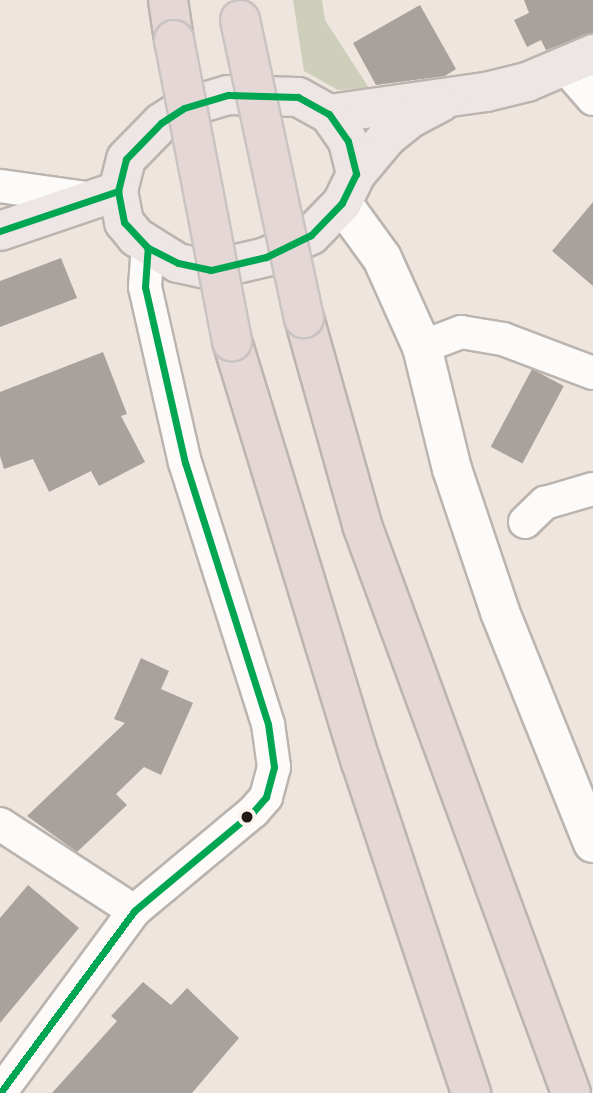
<!DOCTYPE html>
<html>
<head>
<meta charset="utf-8">
<style>
	body { margin:0 }
	#map { position:relative; width:593px; height:1093px; overflow:hidden; background:#efe5df; font-family:Quicksand,sans-serif }
	div>[style] { position:absolute }
	.green>* { inset:0; background:#cdcfba }
	.building>* { inset:0; background:#a9a19c; transform-origin:0 0 }
	.roads { filter:drop-shadow(2px 0 #bbb4af) drop-shadow(-2px 0 #bbb4af) drop-shadow(0 2px #bbb4af) drop-shadow(0 -2px #bbb4af) }
	.minor>* { height:32px; margin:-16px; padding:0 16px; transform-origin:16px; border-radius:16px; background:#fdfbfa }
	.tertiary>* { height:38px; margin:-19px; padding:0 19px; transform-origin:19px; border-radius:19px; background:#fdfbfa }
	.primary>* { height:38px; margin:-19px; padding:0 19px; transform-origin:19px; border-radius:19px; background:#eee5e5 }
	.motorway>* { height:38px; margin:-19px; padding:0 19px; transform-origin:19px; border-radius:19px; background:#e6d7d7 }
	.bridges { filter:drop-shadow(2px 0 #c9c3c1) drop-shadow(-2px 0 #c9c3c1) drop-shadow(0 2px #c9c3c1) drop-shadow(0 -2px #c9c3c1) }
	.motorway-bridge>* { height:38px; margin:-19px; padding:0 19px; transform-origin:19px; border-radius:19px; background:#e6d7d7 }
	.bus-1>* { height:7px; margin:-3.5px; padding:0 3.5px; transform-origin:3.5px; border-radius:3.5px; background:#00a651 }
	.dots>* { width:19px; height:19px; translate:-50% -50%; box-sizing:border-box; border:4px solid #fef3ec; border-radius:50% }
	span { translate:-50% -50%; white-space:nowrap; text-align:center; line-height:1.15; -webkit-text-stroke:5px #fef3ec; paint-order:stroke }
</style>
</head>
<body>
<div id="map">
	<div class="green">
		<i style="clip-path:polygon(293px 0,322px 0,325px 20px,369px 88px,338px 90px,304px 71px)"></i>
	</div>
	<div class="building">
		<i style="clip-path:polygon(524px 0,593px 0,593px 33px,546px 50px,541px 40px,527px 47px,514px 20px,529px 13px)"></i>
		<i style="clip-path:polygon(420px 5px,456px 69px,445px 76px,376px 85px,353px 43px)"></i>
		<i style="clip-path:polygon(593px 202px,593px 286px,552px 251px)"></i>
		<i style="clip-path:polygon(61px 258px,77px 298px,0 327px,0 281px)"></i>
		<i style="clip-path:polygon(103px 352px,127px 414px,121px 416px,145px 462px,99px 486px,91px 471px,49px 492px,33px 459px,4px 469px,0 456px,0 392px)"></i>
		<i style="left:532px;top:369px;width:36px;height:88px;rotate:28deg"></i>
		<i style="clip-path:polygon(141px 658px,169px 671px,161px 689px,193px 703px,161px 775px,144px 767px,116px 794px,127px 805px,77px 852px,27px 816px,125px 723px,114px 719px)"></i>
		<i style="clip-path:polygon(28px 885px,79px 928px,0 1023px,0 918px)"></i>
		<i style="clip-path:polygon(143px 982px,171px 1005px,187px 988px,239px 1038px,192px 1093px,52px 1093px,117px 1021px,111px 1016px)"></i>
	</div>
	<div class="roads">
		<div class="minor">
			<i style="left:566px;top:68px;width:41px;rotate:48.9deg"></i>
			<i style="left:0;top:186px;width:88px;rotate:7.9deg"></i>
			<i style="left:422px;top:347px;width:42px;rotate:-21deg"></i>
			<i style="left:461px;top:332px;width:43px;rotate:9.5deg"></i>
			<i style="left:503px;top:339px;width:96px;rotate:20.7deg"></i>
			<i style="left:525px;top:522px;width:28px;rotate:-44deg"></i>
			<i style="left:545px;top:503px;width:50px;rotate:-16.3deg"></i>
			<i style="left:0;top:824px;width:160px;rotate:33deg"></i>
			<i style="left:0;top:1093px;width:226px;rotate:-53.6deg"></i>
			<i style="left:134px;top:911px;width:155px;rotate:-39.8deg"></i>
			<i style="left:253px;top:812px;width:20px;rotate:-49deg"></i>
			<i style="left:266px;top:797px;width:31px;rotate:-75deg"></i>
			<i style="left:274px;top:767px;width:43px;rotate:-97.9deg"></i>
			<i style="left:268px;top:724px;width:274px;rotate:-107.6deg"></i>
			<i style="left:185px;top:463px;width:180px;rotate:-102.8deg"></i>
			<i style="left:145px;top:287px;width:39px;rotate:-86deg"></i>
		</div>
		<div class="tertiary">
			<i style="left:342px;top:203px;width:68px;rotate:54deg"></i>
			<i style="left:382px;top:258px;width:98px;rotate:65.8deg"></i>
			<i style="left:422px;top:347px;width:126px;rotate:76.2deg"></i>
			<i style="left:452px;top:469px;width:151px;rotate:71.4deg"></i>
			<i style="left:500px;top:612px;width:249px;rotate:68.1deg"></i>
		</div>
		<div class="primary">
			<i style="left:329px;top:114px;width:159px;rotate:-8deg"></i>
			<i style="left:486px;top:92px;width:42px;rotate:-13.7deg"></i>
			<i style="left:527px;top:82px;width:72px;rotate:-23deg"></i>
			<i style="left:356px;top:174px;width:34px;rotate:-104deg"></i>
			<i style="left:348px;top:141px;width:33px;rotate:-125deg"></i>
			<i style="left:329px;top:114px;width:35px;rotate:-151deg"></i>
			<i style="left:298px;top:97px;width:70px;rotate:-178.4deg"></i>
			<i style="left:228px;top:95px;width:46px;rotate:163.5deg"></i>
			<i style="left:184px;top:108px;width:27px;rotate:147deg"></i>
			<i style="left:161px;top:123px;width:50px;rotate:134.2deg"></i>
			<i style="left:126px;top:159px;width:33px;rotate:104deg"></i>
			<i style="left:118px;top:191px;width:32px;rotate:79deg"></i>
			<i style="left:124px;top:222px;width:19px;rotate:51deg"></i>
			<i style="left:136px;top:237px;width:49px;rotate:31.8deg"></i>
			<i style="left:178px;top:263px;width:34px;rotate:12deg"></i>
			<i style="left:211px;top:270px;width:57px;rotate:-13.3deg"></i>
			<i style="left:266px;top:257px;width:50px;rotate:-26.1deg"></i>
			<i style="left:311px;top:235px;width:45px;rotate:-45.9deg"></i>
			<i style="left:342px;top:203px;width:32px;rotate:-64deg"></i>
			<i style="left:356px;top:174px;width:48px;rotate:-50deg"></i>
			<i style="left:387px;top:137px;width:28px;rotate:-39deg"></i>
			<i style="left:409px;top:119px;width:36px;rotate:-28deg"></i>
			<i style="left:0;top:231px;width:125px;rotate:-18.7deg"></i>
		</div>
		<div class="motorway">
			<i style="left:168px;top:0;width:40px;rotate:81.5deg"></i>
			<i style="left:304px;top:318px;width:215px;rotate:74.3deg"></i>
			<i style="left:362px;top:525px;width:605px;rotate:69.8deg"></i>
			<i style="left:232px;top:341px;width:440px;rotate:73deg"></i>
			<i style="left:361px;top:762px;width:349px;rotate:71.6deg"></i>
		</div>
	</div>
	<div class="bridges">
		<div class="motorway-bridge">
			<i style="left:240px;top:20px;width:305px;rotate:77.9deg"></i>
			<i style="left:174px;top:40px;width:307px;rotate:79.1deg"></i>
		</div>
	</div>
	<div class="bus-1">
		<i style="left:228px;top:95px;width:70px;rotate:1.6deg"></i>
		<i style="left:298px;top:97px;width:35px;rotate:29deg"></i>
		<i style="left:329px;top:114px;width:33px;rotate:55deg"></i>
		<i style="left:348px;top:141px;width:34px;rotate:76deg"></i>
		<i style="left:356px;top:174px;width:32px;rotate:116deg"></i>
		<i style="left:342px;top:203px;width:45px;rotate:134.1deg"></i>
		<i style="left:311px;top:235px;width:50px;rotate:153.9deg"></i>
		<i style="left:266px;top:257px;width:57px;rotate:166.7deg"></i>
		<i style="left:211px;top:270px;width:34px;rotate:-168deg"></i>
		<i style="left:178px;top:263px;width:34px;rotate:-153deg"></i>
		<i style="left:148px;top:248px;width:35px;rotate:-133deg"></i>
		<i style="left:124px;top:222px;width:32px;rotate:-101deg"></i>
		<i style="left:118px;top:191px;width:33px;rotate:-76deg"></i>
		<i style="left:126px;top:159px;width:50px;rotate:-45.8deg"></i>
		<i style="left:161px;top:123px;width:27px;rotate:-33deg"></i>
		<i style="left:184px;top:108px;width:46px;rotate:-16.5deg"></i>
		<i style="left:0;top:231px;width:125px;rotate:-18.7deg"></i>
		<i style="left:0;top:1093px;width:226px;rotate:-53.6deg"></i>
		<i style="left:134px;top:911px;width:155px;rotate:-39.8deg"></i>
		<i style="left:253px;top:812px;width:20px;rotate:-49deg"></i>
		<i style="left:266px;top:797px;width:31px;rotate:-75deg"></i>
		<i style="left:274px;top:767px;width:43px;rotate:-97.9deg"></i>
		<i style="left:268px;top:724px;width:274px;rotate:-107.6deg"></i>
		<i style="left:185px;top:463px;width:180px;rotate:-102.8deg"></i>
		<i style="left:145px;top:287px;width:39px;rotate:-86deg"></i>
	</div>
	<div class="dots">
		<i style="left:247px;top:817px;background:#211b17"></i>
	</div>
</div>
</body>
</html>
